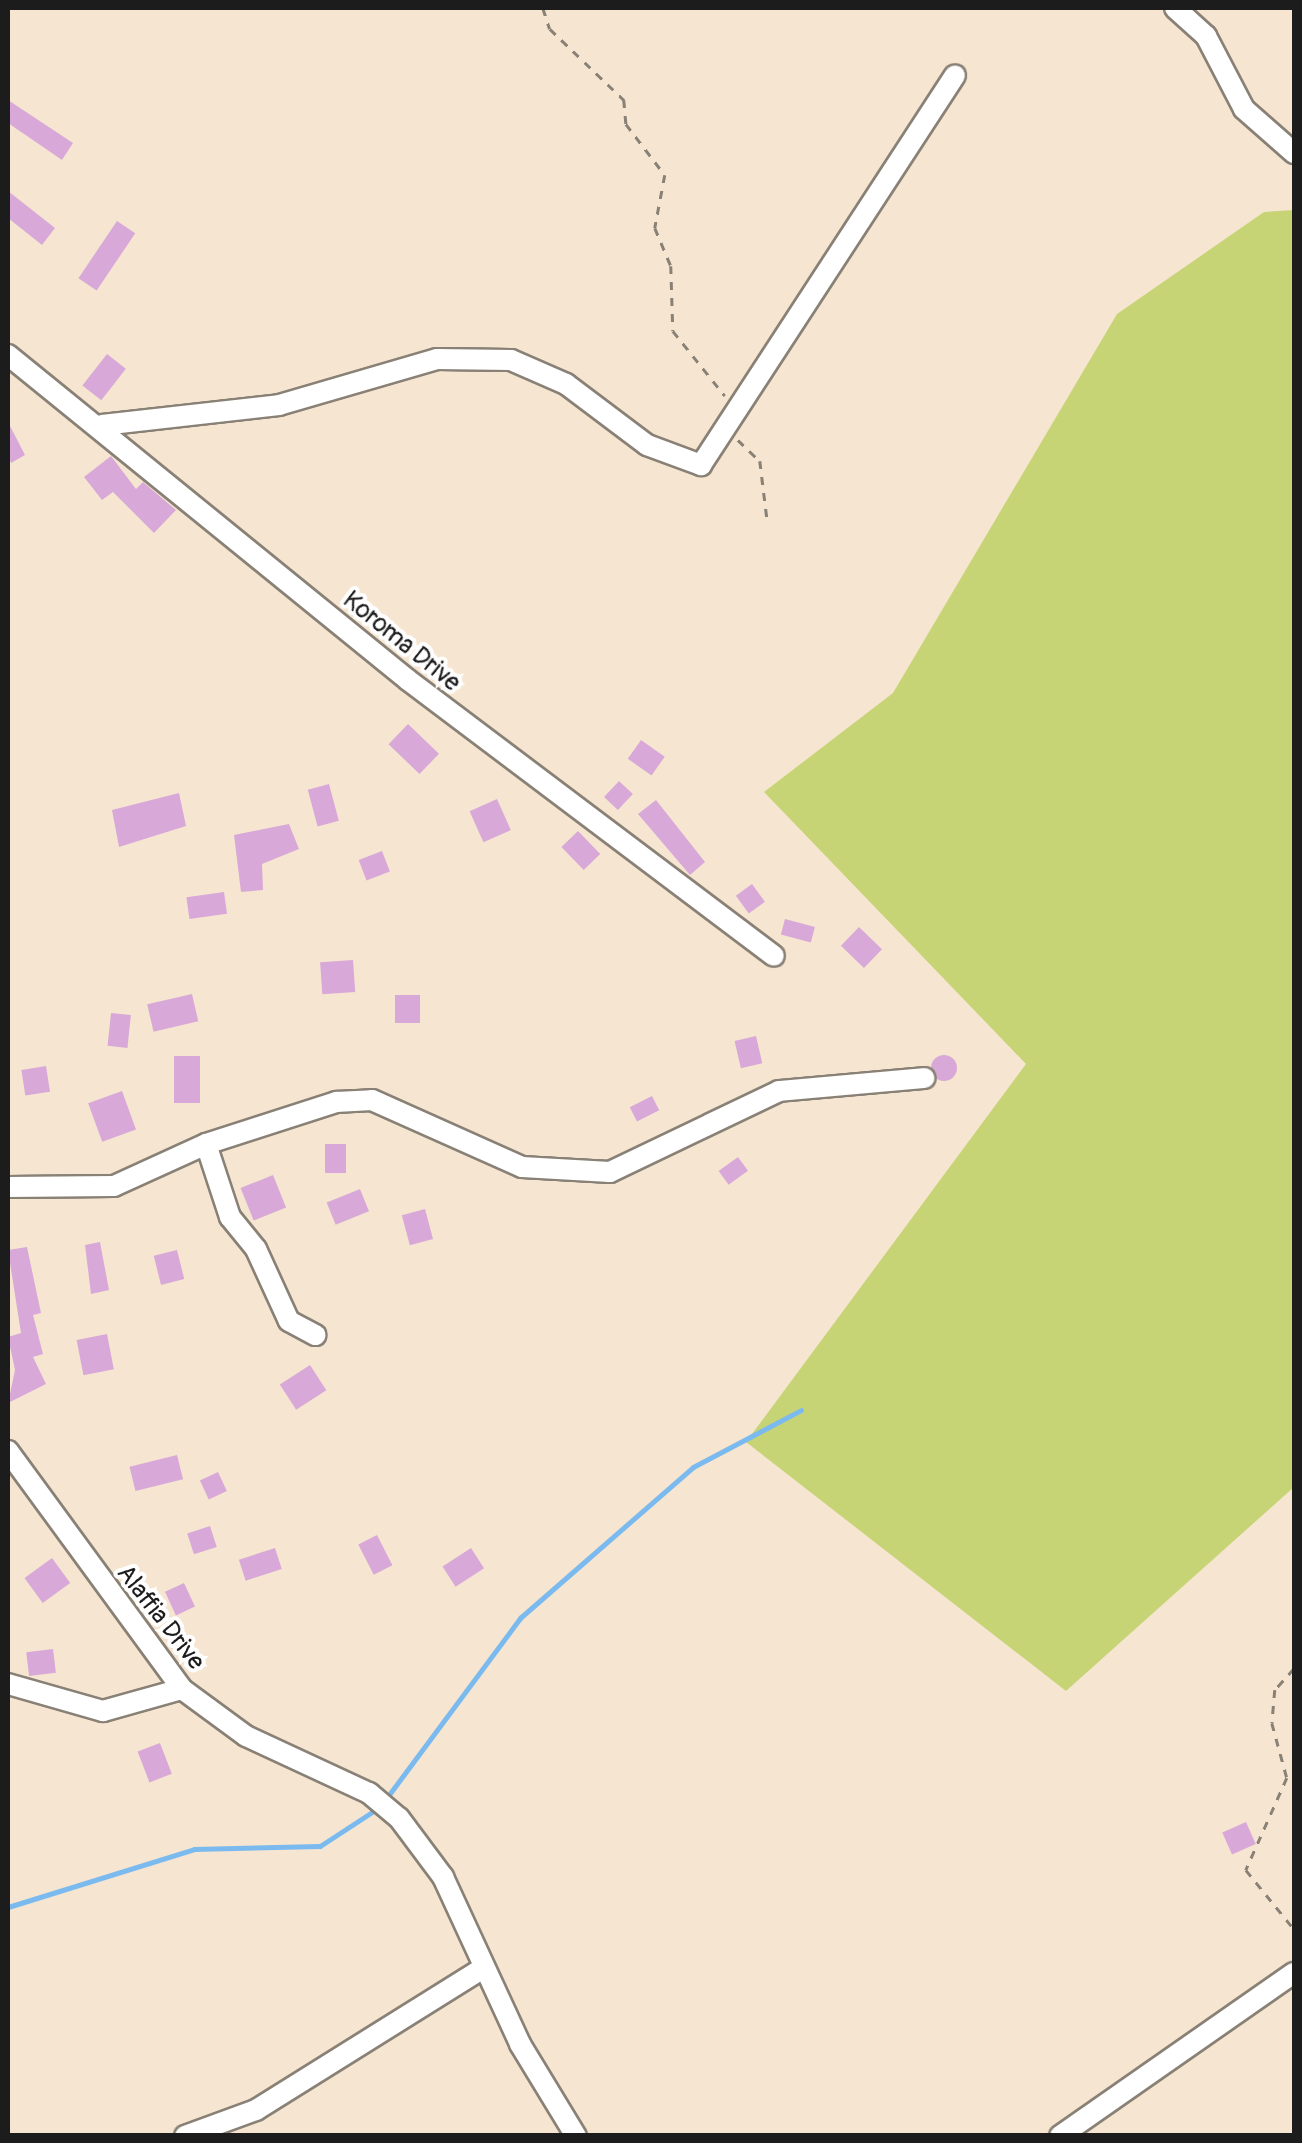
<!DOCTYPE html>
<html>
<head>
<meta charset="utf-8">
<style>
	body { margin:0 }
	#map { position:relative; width:1302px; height:2143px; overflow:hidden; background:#f6e6d1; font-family:Pangolin,sans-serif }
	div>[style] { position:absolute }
	.green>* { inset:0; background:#c7d475 }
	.stream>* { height:5px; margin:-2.5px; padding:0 2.5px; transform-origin:2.5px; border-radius:2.5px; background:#7bbaef }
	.building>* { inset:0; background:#d8a9d8; transform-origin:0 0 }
	.round { border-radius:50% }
	.path>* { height:2.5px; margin-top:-1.25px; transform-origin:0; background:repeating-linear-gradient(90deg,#898176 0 8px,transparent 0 16px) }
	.roads { filter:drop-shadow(2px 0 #898176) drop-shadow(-2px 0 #898176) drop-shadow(0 2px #898176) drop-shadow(0 -2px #898176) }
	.minor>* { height:20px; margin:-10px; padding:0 10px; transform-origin:10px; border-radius:10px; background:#fff }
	span { translate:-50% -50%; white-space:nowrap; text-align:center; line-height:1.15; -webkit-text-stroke:8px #fff; paint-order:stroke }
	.street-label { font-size:25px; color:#1c1c1c }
	.frame { position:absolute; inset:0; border:10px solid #1c1c1c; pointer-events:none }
</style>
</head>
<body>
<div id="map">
	<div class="green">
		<i style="clip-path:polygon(1294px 210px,1294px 1487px,1066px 1691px,746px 1442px,1026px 1064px,764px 792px,893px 693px,1117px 314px,1264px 212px)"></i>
	</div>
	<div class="stream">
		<i style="left:385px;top:1800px;width:227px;rotate:-53.4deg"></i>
		<i style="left:520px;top:1618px;width:230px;rotate:-41.1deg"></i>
		<i style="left:693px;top:1467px;width:122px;rotate:-27.8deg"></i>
		<i style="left:8px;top:1907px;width:195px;rotate:-17.3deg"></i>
		<i style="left:194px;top:1849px;width:126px;rotate:-1.4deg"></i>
		<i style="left:320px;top:1846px;width:69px;rotate:-33.2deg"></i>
	</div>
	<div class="building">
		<i style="clip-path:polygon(8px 100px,73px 143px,62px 160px,8px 123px)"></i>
		<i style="clip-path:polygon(8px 191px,55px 228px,42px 245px,8px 218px)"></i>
		<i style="left:117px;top:221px;width:22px;height:69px;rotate:34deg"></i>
		<i style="left:107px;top:354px;width:24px;height:40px;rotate:38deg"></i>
		<i style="clip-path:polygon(8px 422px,25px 455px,11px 463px,8px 455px)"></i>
		<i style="clip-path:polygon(111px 456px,136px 489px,143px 482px,176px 510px,154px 533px,113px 492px,102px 500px,84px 477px)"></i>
		<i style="left:408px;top:724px;width:43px;height:28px;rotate:44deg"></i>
		<i style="left:641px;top:740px;width:29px;height:23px;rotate:35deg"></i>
		<i style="left:619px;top:781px;width:19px;height:22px;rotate:43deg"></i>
		<i style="left:329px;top:784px;width:38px;height:22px;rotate:75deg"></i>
		<i style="clip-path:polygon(179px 793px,186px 826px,119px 847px,112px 810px)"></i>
		<i style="left:497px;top:799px;width:34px;height:30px;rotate:66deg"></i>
		<i style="clip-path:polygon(656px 800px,705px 862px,690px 875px,638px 814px)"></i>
		<i style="clip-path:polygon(289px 824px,299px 849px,262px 864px,263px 890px,241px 892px,234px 835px)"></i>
		<i style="left:578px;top:831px;width:32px;height:23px;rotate:46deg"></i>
		<i style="left:382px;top:851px;width:22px;height:25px;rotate:69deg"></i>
		<i style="left:752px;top:884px;width:22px;height:20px;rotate:54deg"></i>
		<i style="left:224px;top:892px;width:22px;height:38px;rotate:82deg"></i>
		<i style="left:785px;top:919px;width:31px;height:16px;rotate:15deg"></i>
		<i style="left:859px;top:927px;width:32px;height:26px;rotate:44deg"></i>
		<i style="left:353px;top:960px;width:32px;height:33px;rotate:86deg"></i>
		<i style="left:192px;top:994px;width:28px;height:46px;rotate:77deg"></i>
		<i style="left:395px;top:995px;width:25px;height:28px"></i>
		<i style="left:111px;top:1013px;width:20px;height:33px;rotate:6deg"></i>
		<i style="left:756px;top:1036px;width:28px;height:22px;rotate:77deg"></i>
		<i class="round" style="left:931px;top:1055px;width:26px;height:26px"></i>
		<i style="left:174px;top:1056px;width:26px;height:47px"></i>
		<i style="left:46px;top:1066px;width:26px;height:25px;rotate:81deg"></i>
		<i style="left:122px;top:1091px;width:41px;height:36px;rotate:70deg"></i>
		<i style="left:652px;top:1096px;width:16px;height:25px;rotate:63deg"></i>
		<i style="left:346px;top:1144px;width:29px;height:21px;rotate:90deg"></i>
		<i style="left:738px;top:1157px;width:17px;height:24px;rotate:54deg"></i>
		<i style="left:273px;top:1175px;width:35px;height:35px;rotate:68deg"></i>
		<i style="left:360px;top:1189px;width:24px;height:36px;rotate:68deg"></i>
		<i style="left:425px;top:1209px;width:31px;height:24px;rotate:75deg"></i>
		<i style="clip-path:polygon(100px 1242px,109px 1290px,91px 1294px,85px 1245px)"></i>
		<i style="clip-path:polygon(27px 1247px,41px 1313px,33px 1315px,43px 1354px,33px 1357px,46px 1384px,8px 1403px,15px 1370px,8px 1337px,21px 1333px,8px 1250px)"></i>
		<i style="left:177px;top:1250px;width:30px;height:24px;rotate:76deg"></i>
		<i style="left:107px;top:1334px;width:36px;height:31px;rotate:79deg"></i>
		<i style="left:310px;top:1365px;width:30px;height:36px;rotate:57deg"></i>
		<i style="left:177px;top:1455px;width:25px;height:49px;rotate:76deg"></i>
		<i style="left:218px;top:1472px;width:21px;height:20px;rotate:65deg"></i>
		<i style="left:210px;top:1526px;width:22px;height:24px;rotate:72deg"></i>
		<i style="left:377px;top:1535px;width:34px;height:21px;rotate:63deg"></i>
		<i style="left:275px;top:1548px;width:22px;height:38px;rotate:72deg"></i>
		<i style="left:471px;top:1548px;width:24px;height:34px;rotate:57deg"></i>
		<i style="left:52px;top:1558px;width:31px;height:34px;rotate:54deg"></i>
		<i style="left:184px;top:1583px;width:26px;height:21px;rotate:65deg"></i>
		<i style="left:53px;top:1649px;width:24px;height:27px;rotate:83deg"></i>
		<i style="left:160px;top:1743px;width:33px;height:24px;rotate:69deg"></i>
		<i style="left:1246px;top:1822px;width:24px;height:26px;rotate:66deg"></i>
	</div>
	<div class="path">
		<i style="left:543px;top:8px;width:22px;rotate:72deg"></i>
		<i style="left:550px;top:29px;width:103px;rotate:43.8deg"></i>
		<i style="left:624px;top:100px;width:24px;rotate:85deg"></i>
		<i style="left:626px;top:124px;width:64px;rotate:52.6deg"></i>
		<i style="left:665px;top:175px;width:54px;rotate:100.7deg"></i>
		<i style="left:655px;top:228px;width:41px;rotate:67.2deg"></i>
		<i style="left:671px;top:266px;width:65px;rotate:88.2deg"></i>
		<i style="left:673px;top:331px;width:83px;rotate:51.3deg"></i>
		<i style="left:738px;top:440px;width:30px;rotate:44deg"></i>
		<i style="left:760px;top:461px;width:57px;rotate:83deg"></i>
		<i style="left:1294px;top:1669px;width:28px;rotate:132deg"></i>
		<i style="left:1275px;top:1690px;width:33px;rotate:95deg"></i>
		<i style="left:1272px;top:1723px;width:57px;rotate:74.7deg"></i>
		<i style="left:1287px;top:1778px;width:101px;rotate:114deg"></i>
		<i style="left:1246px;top:1870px;width:76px;rotate:50.9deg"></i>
	</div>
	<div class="roads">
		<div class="minor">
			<i style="left:1175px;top:8px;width:42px;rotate:42.1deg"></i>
			<i style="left:1206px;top:36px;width:82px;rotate:62.5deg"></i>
			<i style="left:1244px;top:109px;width:67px;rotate:41.3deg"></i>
			<i style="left:8px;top:355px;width:515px;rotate:39.09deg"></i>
			<i style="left:408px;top:680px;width:458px;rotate:37deg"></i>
			<i style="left:102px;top:425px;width:178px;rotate:-6.4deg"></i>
			<i style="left:279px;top:405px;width:165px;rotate:-16.2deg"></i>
			<i style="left:437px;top:359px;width:74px;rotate:0.8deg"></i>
			<i style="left:511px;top:360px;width:60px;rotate:23.6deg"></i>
			<i style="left:566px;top:384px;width:101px;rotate:37deg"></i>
			<i style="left:647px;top:445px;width:58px;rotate:20.3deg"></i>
			<i style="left:701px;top:465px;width:465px;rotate:-56.9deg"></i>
			<i style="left:206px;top:1144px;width:77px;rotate:71.8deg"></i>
			<i style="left:230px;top:1217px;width:41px;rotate:50.9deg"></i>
			<i style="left:256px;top:1249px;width:79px;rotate:65.4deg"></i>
			<i style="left:289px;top:1321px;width:30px;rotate:28deg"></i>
			<i style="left:8px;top:1187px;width:106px;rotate:-0.5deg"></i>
			<i style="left:114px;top:1186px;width:101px;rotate:-24.5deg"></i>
			<i style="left:206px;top:1144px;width:137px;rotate:-17.9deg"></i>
			<i style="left:336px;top:1102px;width:36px;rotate:-3deg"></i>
			<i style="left:372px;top:1100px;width:164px;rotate:24.1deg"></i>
			<i style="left:522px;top:1167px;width:88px;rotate:3.3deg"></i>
			<i style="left:610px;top:1172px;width:187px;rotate:-25.6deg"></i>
			<i style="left:779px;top:1091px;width:146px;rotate:-5.1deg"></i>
			<i style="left:8px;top:1451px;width:295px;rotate:53.8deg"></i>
			<i style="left:182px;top:1689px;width:79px;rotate:36.3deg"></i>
			<i style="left:246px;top:1736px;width:136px;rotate:24.9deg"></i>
			<i style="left:369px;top:1793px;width:39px;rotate:40deg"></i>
			<i style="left:399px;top:1818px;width:74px;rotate:53.3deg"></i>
			<i style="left:443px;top:1877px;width:184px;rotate:65.2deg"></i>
			<i style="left:520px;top:2044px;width:108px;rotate:58.7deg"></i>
			<i style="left:8px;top:1684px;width:99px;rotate:15.9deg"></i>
			<i style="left:103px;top:1711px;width:82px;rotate:-15.6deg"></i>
			<i style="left:185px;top:2136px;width:76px;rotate:-20.1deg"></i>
			<i style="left:256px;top:2110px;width:266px;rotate:-32deg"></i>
			<i style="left:1060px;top:2136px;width:285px;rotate:-34.9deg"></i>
		</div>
	</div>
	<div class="street-label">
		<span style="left:401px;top:642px;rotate:39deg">Koroma Drive</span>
		<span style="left:160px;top:1618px;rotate:52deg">Alaffia Drive</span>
	</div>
	<div class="frame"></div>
</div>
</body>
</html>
